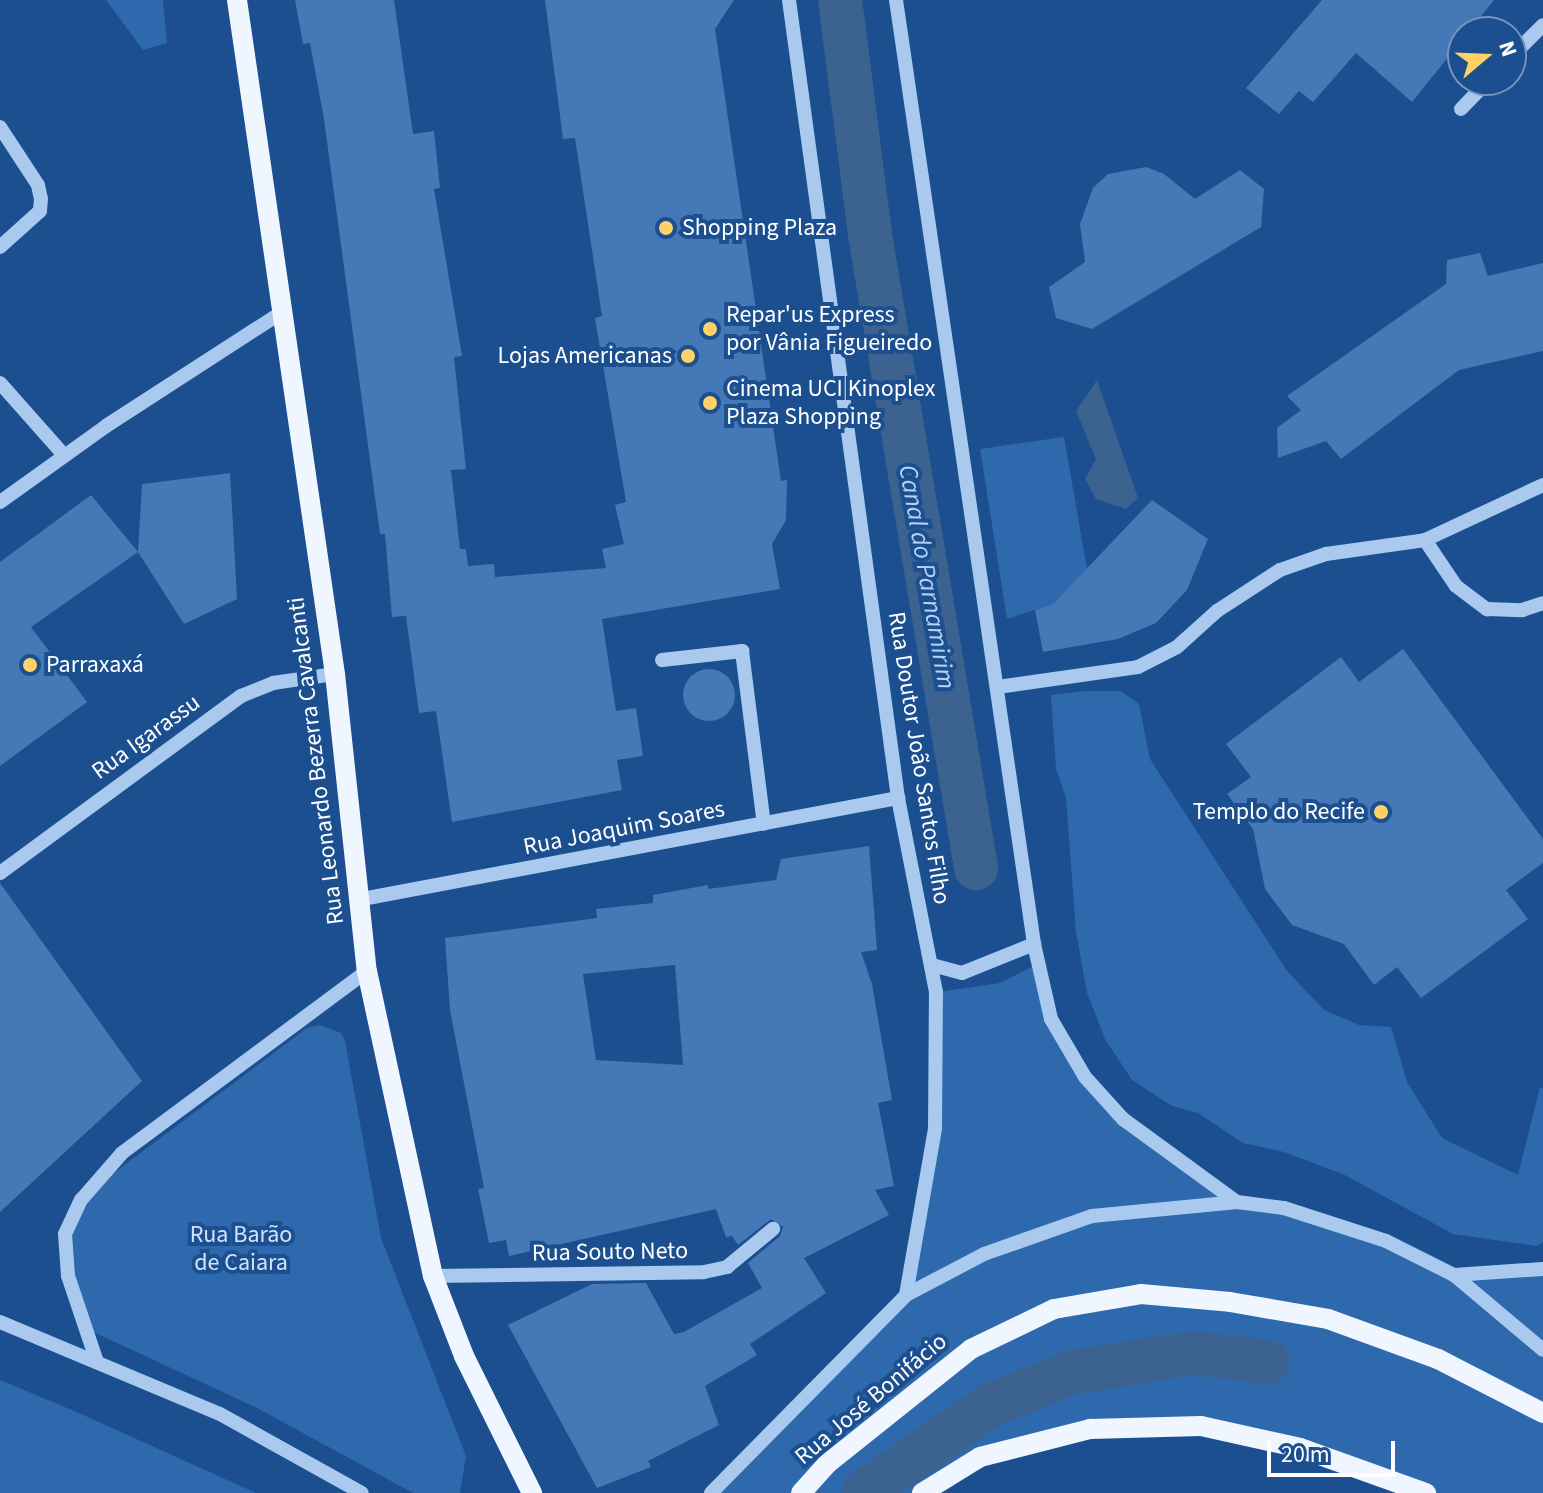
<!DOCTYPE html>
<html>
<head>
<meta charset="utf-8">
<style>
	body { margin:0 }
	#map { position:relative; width:1543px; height:1493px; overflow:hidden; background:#1b4f8f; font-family:"Source Sans 3",sans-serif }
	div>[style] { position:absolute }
	.green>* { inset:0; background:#2e69ad }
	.water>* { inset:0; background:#3c6290 }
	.canal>* { height:44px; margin:-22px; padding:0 22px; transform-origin:22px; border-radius:22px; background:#3c6290 }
	.building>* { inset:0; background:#4478b7 }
	.round { border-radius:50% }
	.minor>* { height:14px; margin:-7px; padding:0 7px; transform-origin:7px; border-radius:7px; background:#a9c9ee }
	.major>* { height:20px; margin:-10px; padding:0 10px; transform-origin:10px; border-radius:10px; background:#f0f6ff }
	.dots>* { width:22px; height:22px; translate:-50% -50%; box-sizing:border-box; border:4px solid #1b4f8f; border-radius:50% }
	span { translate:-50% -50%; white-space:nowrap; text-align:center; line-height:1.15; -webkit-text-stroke:8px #1b4f8f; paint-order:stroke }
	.poi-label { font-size:24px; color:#fff }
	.left { translate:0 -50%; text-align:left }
	.right { translate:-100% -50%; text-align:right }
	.street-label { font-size:24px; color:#fff }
	.park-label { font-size:24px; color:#cfe3fa }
	.water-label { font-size:26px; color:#b5d3f5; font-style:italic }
	.north { position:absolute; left:1447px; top:16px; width:80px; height:80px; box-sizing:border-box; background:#1b4f8f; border:2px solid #7695bc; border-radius:50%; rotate:71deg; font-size:22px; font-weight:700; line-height:32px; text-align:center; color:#fff }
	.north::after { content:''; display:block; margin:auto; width:28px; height:36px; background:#ffd166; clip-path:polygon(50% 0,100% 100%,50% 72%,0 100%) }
	.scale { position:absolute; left:1267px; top:1441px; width:128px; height:36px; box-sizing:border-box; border:4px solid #fff; border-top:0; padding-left:10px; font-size:24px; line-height:28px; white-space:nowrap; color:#fff; -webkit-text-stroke:6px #1b4f8f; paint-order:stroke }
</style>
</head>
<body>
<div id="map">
	<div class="green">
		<i style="clip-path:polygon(106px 0,163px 0,167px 43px,143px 50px)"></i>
		<i style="clip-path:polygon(1064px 437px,1087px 569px,1053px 604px,1007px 619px,980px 449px)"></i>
		<i style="clip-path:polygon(1085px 691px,1121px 691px,1139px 704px,1150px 759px,1287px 971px,1324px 1010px,1359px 1025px,1391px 1027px,1407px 1082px,1442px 1138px,1518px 1175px,1540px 1087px,1543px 1089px,1543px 1242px,1536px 1246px,1453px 1234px,1345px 1175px,1284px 1152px,1243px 1143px,1198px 1113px,1172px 1106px,1132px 1080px,1105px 1039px,1087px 993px,1076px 932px,1066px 798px,1056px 769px,1051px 695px)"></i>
		<i style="clip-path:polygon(1037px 964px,1051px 1019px,1123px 1119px,1237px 1202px,1386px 1241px,1454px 1275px,1543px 1269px,1543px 1493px,1426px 1493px,1201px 1426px,1090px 1429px,980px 1457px,922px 1493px,711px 1493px,906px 1295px,927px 1194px,939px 992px,1000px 983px)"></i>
		<i style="clip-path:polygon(320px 1025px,341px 1033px,345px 1041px,381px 1238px,466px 1456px,460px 1493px,413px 1493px,257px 1408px,87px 1329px,75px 1309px,67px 1236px,99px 1184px,307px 1028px)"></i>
		<i style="clip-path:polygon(0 1380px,79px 1413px,256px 1493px,0 1493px)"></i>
	</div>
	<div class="water">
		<i style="clip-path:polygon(1097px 380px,1138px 498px,1126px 509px,1096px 499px,1085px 479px,1096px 459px,1076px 411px)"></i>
	</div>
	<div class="canal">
		<i style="left:840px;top:0;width:237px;rotate:82.7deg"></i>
		<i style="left:870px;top:235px;width:642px;rotate:80.49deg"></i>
		<i style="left:863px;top:1493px;width:155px;rotate:-34.5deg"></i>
		<i style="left:991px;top:1405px;width:88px;rotate:-21.9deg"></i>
		<i style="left:1073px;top:1372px;width:123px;rotate:-8.9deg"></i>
		<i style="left:1195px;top:1353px;width:73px;rotate:7.1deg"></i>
	</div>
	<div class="building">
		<i style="clip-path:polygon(295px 0,394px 0,413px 134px,434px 131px,440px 188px,434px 189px,462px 356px,454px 357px,466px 469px,451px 470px,460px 549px,466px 549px,468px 566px,494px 564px,495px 577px,606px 568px,602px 549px,624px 544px,615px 505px,626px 502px,595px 318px,602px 316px,575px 138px,563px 139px,545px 0,734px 0,715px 29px,781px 481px,787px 480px,786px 520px,772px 544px,780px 589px,602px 619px,616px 711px,636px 708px,643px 756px,617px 760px,622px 790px,452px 822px,436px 711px,419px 713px,406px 616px,392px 617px,385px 534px,380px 534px,324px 119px,310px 43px,303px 44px)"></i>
		<i style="clip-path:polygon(1322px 0,1494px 0,1412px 102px,1356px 53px,1313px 102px,1299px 91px,1279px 114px,1246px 88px)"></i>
		<i style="clip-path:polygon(1146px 167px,1164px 174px,1195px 199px,1240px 170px,1264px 189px,1261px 227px,1092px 329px,1056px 318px,1049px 287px,1085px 262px,1080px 224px,1093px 188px,1108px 174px)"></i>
		<i style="clip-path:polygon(1480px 253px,1488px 276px,1543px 263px,1543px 351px,1459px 370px,1341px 459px,1326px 441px,1278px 458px,1277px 428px,1301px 410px,1287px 396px,1446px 284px,1447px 260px)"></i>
		<i style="clip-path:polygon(230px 473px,237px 599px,184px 624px,138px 552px,142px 484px)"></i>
		<i style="clip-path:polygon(91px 495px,138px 552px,31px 627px,87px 702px,0 766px,0 562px)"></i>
		<i style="clip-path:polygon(1152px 500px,1208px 539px,1187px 590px,1156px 623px,1118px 639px,1043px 652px,1035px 610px,1053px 604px)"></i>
		<i style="clip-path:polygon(1403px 649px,1543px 839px,1543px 863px,1506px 890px,1528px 919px,1421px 998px,1397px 967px,1374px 985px,1344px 944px,1292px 925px,1265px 889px,1253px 829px,1227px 794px,1251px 777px,1226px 744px,1341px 657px,1359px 682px)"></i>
		<i class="round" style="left:683px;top:669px;width:52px;height:52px"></i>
		<i style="clip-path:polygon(evenodd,869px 846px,877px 950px,861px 952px,872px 984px,892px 1100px,878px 1103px,894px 1186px,875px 1190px,889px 1215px,804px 1258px,826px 1293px,750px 1344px,757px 1355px,705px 1386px,719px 1425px,648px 1461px,651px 1467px,597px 1488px,508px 1325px,592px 1284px,646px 1283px,674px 1334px,684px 1332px,762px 1288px,748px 1263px,780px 1236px,783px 1227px,771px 1219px,738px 1245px,732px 1236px,726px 1237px,716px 1209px,509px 1256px,506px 1240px,489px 1243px,478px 1189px,484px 1188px,450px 1010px,445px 938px,597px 918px,596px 909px,653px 903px,653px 895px,708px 885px,708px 889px,776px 880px,781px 859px,869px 846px,675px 965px,683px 1065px,596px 1060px,583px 974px,675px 965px)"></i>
		<i style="clip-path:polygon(0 883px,142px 1081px,0 1212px)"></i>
	</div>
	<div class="minor">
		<i style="left:896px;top:0;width:954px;rotate:81.68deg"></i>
		<i style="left:1034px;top:944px;width:77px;rotate:77.2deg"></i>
		<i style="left:1051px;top:1019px;width:67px;rotate:59.6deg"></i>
		<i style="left:1085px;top:1077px;width:57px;rotate:47.9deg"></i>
		<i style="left:1123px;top:1119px;width:141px;rotate:36.1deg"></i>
		<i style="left:1511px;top:57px;width:45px;rotate:-45deg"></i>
		<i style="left:1461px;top:109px;width:40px;rotate:-46deg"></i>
		<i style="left:0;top:127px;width:69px;rotate:56.8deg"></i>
		<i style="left:38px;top:185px;width:14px;rotate:78deg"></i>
		<i style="left:41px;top:199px;width:12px;rotate:95deg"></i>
		<i style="left:40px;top:211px;width:54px;rotate:138deg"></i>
		<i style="left:0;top:383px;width:96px;rotate:48.4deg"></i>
		<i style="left:0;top:502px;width:130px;rotate:-35.6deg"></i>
		<i style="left:106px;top:426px;width:208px;rotate:-32.9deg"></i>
		<i style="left:1425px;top:540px;width:55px;rotate:56deg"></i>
		<i style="left:1456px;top:586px;width:39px;rotate:37deg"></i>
		<i style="left:1487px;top:609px;width:35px;rotate:2deg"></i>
		<i style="left:1522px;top:610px;width:22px;rotate:-18deg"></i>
		<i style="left:662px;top:660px;width:81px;rotate:-6.4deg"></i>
		<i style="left:742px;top:651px;width:174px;rotate:82.8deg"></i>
		<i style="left:998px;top:687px;width:141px;rotate:-8.1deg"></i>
		<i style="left:1138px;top:667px;width:44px;rotate:-27.1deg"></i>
		<i style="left:1177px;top:647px;width:54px;rotate:-42deg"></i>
		<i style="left:1217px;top:611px;width:75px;rotate:-33.1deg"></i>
		<i style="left:1280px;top:570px;width:49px;rotate:-19.2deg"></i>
		<i style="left:1326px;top:554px;width:100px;rotate:-8deg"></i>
		<i style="left:1425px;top:540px;width:130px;rotate:-25deg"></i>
		<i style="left:0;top:873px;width:299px;rotate:-36.3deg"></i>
		<i style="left:241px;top:696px;width:35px;rotate:-22deg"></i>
		<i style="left:273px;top:683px;width:63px;rotate:-8.3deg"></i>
		<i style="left:357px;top:900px;width:551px;rotate:-10.68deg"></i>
		<i style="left:932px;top:965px;width:31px;rotate:15deg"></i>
		<i style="left:962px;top:973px;width:78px;rotate:-21.9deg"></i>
		<i style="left:1454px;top:1275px;width:89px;rotate:-3.9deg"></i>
		<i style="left:433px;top:1276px;width:271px;rotate:-0.8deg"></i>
		<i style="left:704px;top:1272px;width:24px;rotate:-12deg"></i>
		<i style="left:727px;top:1267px;width:60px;rotate:-39.6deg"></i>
		<i style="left:906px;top:1295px;width:88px;rotate:-27.7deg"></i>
		<i style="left:984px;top:1254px;width:114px;rotate:-19.4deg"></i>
		<i style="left:1092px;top:1216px;width:146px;rotate:-5.5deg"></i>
		<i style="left:1237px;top:1202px;width:47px;rotate:7.3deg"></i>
		<i style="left:1284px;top:1208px;width:107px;rotate:17.9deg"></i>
		<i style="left:1386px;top:1241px;width:76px;rotate:26.6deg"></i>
		<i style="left:1454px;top:1275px;width:116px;rotate:40.1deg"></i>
		<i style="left:0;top:1322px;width:238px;rotate:22.7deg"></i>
		<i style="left:220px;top:1414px;width:162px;rotate:29.1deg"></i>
		<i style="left:97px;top:1362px;width:91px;rotate:-108.6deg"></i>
		<i style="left:68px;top:1276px;width:42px;rotate:-94.1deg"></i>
		<i style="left:65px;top:1234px;width:38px;rotate:-65deg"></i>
		<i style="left:81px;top:1200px;width:62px;rotate:-48.9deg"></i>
		<i style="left:122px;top:1153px;width:305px;rotate:-36.6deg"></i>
		<i style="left:711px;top:1493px;width:278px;rotate:-45.4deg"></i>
		<i style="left:906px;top:1295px;width:169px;rotate:-80.1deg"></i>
		<i style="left:935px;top:1128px;width:136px;rotate:-89.6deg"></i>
		<i style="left:936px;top:992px;width:198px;rotate:-101.1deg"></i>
		<i style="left:898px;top:798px;width:805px;rotate:-97.78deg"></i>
	</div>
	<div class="major">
		<i style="left:237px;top:0;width:681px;rotate:81.73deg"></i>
		<i style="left:335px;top:674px;width:299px;rotate:83.9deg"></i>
		<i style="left:367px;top:971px;width:312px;rotate:77.8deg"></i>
		<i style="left:433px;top:1276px;width:86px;rotate:68.8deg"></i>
		<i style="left:464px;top:1356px;width:153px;rotate:63.6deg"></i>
		<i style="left:801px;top:1493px;width:39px;rotate:-48deg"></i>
		<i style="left:827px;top:1464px;width:184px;rotate:-38.6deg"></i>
		<i style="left:971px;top:1349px;width:92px;rotate:-25.7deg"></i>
		<i style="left:1054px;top:1309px;width:88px;rotate:-9.8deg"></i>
		<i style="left:1141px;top:1294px;width:89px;rotate:5.1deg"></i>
		<i style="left:1230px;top:1302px;width:99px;rotate:9.8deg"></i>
		<i style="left:1328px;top:1319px;width:117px;rotate:20deg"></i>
		<i style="left:1438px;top:1359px;width:118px;rotate:27.2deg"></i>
		<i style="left:922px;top:1493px;width:68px;rotate:-31.8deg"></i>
		<i style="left:980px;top:1457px;width:114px;rotate:-14.3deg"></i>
		<i style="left:1090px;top:1429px;width:111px;rotate:-1.5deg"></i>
		<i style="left:1201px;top:1426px;width:101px;rotate:12.5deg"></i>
		<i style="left:1300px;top:1448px;width:134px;rotate:19.7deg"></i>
	</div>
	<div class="dots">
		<i style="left:666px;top:228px;background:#ffd166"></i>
		<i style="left:710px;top:329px;background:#ffd166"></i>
		<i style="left:688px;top:356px;background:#ffd166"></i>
		<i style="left:710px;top:403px;background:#ffd166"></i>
		<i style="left:30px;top:665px;background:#ffd166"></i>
		<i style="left:1381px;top:812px;background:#ffd166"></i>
	</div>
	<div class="poi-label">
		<span class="left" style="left:682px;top:228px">Shopping Plaza</span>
		<span class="left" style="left:726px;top:329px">Repar'us Express<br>por Vânia Figueiredo</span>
		<span class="right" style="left:672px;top:356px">Lojas Americanas</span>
		<span class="left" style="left:726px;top:403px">Cinema UCI Kinoplex<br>Plaza Shopping</span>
		<span class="left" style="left:46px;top:665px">Parraxaxá</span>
		<span class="right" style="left:1365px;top:812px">Templo do Recife</span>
	</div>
	<div class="street-label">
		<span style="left:146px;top:737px;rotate:-36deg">Rua Igarassu</span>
		<span style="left:919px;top:758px;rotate:81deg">Rua Doutor João Santos Filho</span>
		<span style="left:316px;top:761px;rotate:-97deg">Rua Leonardo Bezerra Cavalcanti</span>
		<span style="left:624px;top:828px;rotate:-11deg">Rua Joaquim Soares</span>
		<span style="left:610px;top:1252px;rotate:-1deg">Rua Souto Neto</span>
		<span style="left:871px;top:1399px;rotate:-40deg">Rua José Bonifácio</span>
	</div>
	<div class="park-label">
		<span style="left:241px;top:1249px">Rua Barão<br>de Caiara</span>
	</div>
	<div class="water-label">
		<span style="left:927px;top:577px;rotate:80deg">Canal do Parnamirim</span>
	</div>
	<div class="north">N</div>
	<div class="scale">20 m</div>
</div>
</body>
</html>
